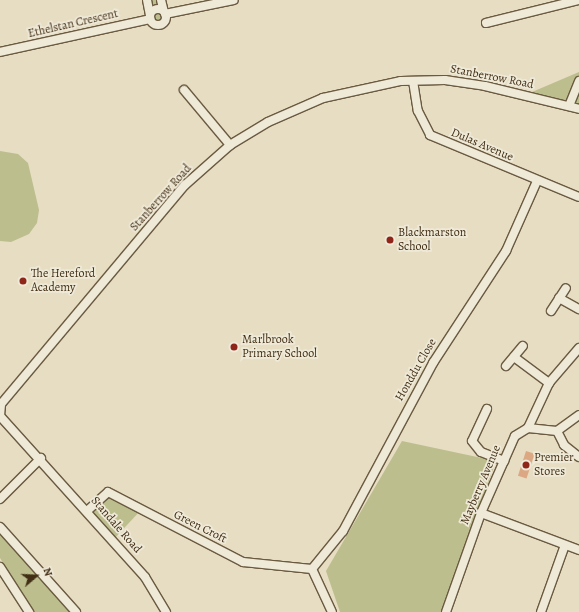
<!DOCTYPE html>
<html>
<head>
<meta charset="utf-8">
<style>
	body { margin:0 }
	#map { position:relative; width:579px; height:612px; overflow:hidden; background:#e6ddc3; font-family:Alegreya,serif }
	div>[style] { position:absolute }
	.green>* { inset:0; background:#bdbe8e }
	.building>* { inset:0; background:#dca884; transform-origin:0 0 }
	.roads { filter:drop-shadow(1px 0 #6a5a40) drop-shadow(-1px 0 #6a5a40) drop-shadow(0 1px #6a5a40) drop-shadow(0 -1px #6a5a40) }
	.street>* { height:8px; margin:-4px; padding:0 4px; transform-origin:4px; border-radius:4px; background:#efe9d8 }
	.street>.ring { margin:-4px; padding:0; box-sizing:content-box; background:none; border:8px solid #efe9d8; border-radius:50% }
	.dots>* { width:11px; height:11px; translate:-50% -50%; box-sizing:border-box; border:2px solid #efe9d8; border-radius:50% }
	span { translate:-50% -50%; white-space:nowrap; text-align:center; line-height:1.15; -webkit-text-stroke:3.5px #efe9d8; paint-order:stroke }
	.street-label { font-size:12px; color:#412e14 }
	.poi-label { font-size:12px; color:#412e14 }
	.left { translate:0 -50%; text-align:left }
	.north { position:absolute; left:16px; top:556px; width:40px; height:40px; -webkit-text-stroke:3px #efe9d8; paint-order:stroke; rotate:71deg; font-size:11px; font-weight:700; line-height:16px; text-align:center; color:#412e14 }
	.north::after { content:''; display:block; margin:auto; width:14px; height:18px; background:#412e14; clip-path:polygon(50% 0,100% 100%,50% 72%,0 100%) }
</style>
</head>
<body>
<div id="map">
	<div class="green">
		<i style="clip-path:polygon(146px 0,162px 0,164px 22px,156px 25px,151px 21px)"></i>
		<i style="clip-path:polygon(579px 72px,579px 109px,525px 95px)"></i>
		<i style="clip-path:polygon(0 151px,18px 154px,28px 163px,39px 210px,37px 223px,29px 234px,11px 242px,0 241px)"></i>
		<i style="clip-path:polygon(402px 441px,496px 461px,441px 612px,340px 612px,326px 571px)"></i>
		<i style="clip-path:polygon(108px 492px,141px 510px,113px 540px,87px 511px)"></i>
		<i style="clip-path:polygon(0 534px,41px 579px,70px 612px,33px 612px,0 558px)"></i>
	</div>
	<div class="building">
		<i style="left:526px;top:451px;width:9px;height:26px;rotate:18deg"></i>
	</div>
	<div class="roads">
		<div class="street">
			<i style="left:147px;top:0;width:16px;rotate:79deg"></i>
			<i style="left:161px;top:0;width:12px;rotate:76deg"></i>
			<i class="ring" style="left:150px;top:9px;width:8px;height:8px"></i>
			<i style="left:165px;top:14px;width:70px;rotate:-11.5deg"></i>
			<i style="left:486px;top:23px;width:96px;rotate:-13.9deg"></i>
			<i style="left:0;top:52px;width:154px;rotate:-12.4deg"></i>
			<i style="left:413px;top:81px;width:30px;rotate:81deg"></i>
			<i style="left:418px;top:111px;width:27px;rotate:63deg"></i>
			<i style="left:430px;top:135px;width:161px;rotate:22.6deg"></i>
			<i style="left:184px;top:90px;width:72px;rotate:50.1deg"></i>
			<i style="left:569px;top:106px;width:27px;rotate:-68deg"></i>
			<i style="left:559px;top:298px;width:23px;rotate:29deg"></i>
			<i style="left:551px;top:311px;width:27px;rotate:-57deg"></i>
			<i style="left:514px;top:357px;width:44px;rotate:36.6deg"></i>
			<i style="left:506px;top:366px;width:26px;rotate:-50deg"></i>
			<i style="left:487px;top:409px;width:35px;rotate:115deg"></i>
			<i style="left:472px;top:441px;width:14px;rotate:51deg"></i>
			<i style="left:481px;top:452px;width:25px;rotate:21deg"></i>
			<i style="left:528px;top:428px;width:50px;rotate:-65deg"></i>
			<i style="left:549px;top:383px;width:46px;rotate:-49.4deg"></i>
			<i style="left:557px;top:431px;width:16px;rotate:63deg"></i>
			<i style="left:564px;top:445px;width:19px;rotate:39deg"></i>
			<i style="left:0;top:499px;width:58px;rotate:-45deg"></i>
			<i style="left:87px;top:511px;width:28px;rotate:-42deg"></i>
			<i style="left:108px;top:492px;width:152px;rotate:27.4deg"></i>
			<i style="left:243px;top:562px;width:69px;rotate:5.8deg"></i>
			<i style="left:481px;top:513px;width:105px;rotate:20.7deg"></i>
			<i style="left:0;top:527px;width:114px;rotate:48.2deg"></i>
			<i style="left:0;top:567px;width:54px;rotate:57.2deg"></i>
			<i style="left:312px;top:569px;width:49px;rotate:-50.8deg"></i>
			<i style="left:343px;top:531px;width:191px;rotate:-61.8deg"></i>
			<i style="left:433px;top:363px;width:134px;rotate:-56.9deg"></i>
			<i style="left:506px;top:251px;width:77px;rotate:-66.1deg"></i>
			<i style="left:312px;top:569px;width:47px;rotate:65.1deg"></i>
			<i style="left:166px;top:612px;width:41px;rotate:-121deg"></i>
			<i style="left:145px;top:577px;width:217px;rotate:-132deg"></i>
			<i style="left:0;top:416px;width:12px;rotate:-85deg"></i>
			<i style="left:1px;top:404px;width:286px;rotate:-50deg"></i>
			<i style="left:185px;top:185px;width:60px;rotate:-41.6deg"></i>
			<i style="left:230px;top:145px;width:44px;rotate:-31.2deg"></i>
			<i style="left:268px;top:122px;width:60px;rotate:-23.6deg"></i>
			<i style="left:323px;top:98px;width:80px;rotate:-12.3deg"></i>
			<i style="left:401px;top:81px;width:44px;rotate:-1.3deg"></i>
			<i style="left:445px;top:80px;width:40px;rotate:8.5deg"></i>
			<i style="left:485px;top:86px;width:97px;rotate:13.7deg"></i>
			<i style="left:446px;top:612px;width:105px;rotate:-70.5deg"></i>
			<i style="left:481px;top:513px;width:84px;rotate:-66.2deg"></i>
			<i style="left:515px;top:436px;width:15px;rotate:-32deg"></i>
			<i style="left:528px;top:428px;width:29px;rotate:6deg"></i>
			<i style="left:557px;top:431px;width:27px;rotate:-36deg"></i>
			<i style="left:541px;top:612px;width:71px;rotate:-70.3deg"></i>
		</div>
	</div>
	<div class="dots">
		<i style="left:390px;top:240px;background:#8f2418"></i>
		<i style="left:23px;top:281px;background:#8f2418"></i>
		<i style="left:234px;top:347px;background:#8f2418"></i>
		<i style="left:526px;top:465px;background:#8f2418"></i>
	</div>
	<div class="street-label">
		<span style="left:73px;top:24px;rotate:-13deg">Ethelstan Crescent</span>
		<span style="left:492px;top:77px;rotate:11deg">Stanberrow Road</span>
		<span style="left:482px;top:145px;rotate:23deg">Dulas Avenue</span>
		<span style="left:161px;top:198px;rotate:-48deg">Stanberrow Road</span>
		<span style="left:416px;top:370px;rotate:-60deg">Honddu Close</span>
		<span style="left:481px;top:485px;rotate:-67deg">Mayberry Avenue</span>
		<span style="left:116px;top:525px;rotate:49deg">Standale Road</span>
		<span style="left:200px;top:527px;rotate:27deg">Green Croft</span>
	</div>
	<div class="poi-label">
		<span class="left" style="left:398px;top:240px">Blackmarston<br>School</span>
		<span class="left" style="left:31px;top:281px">The Hereford<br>Academy</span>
		<span class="left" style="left:242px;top:347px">Marlbrook<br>Primary School</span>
		<span class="left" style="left:534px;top:465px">Premier<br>Stores</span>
	</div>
	<div class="north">N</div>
</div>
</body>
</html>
